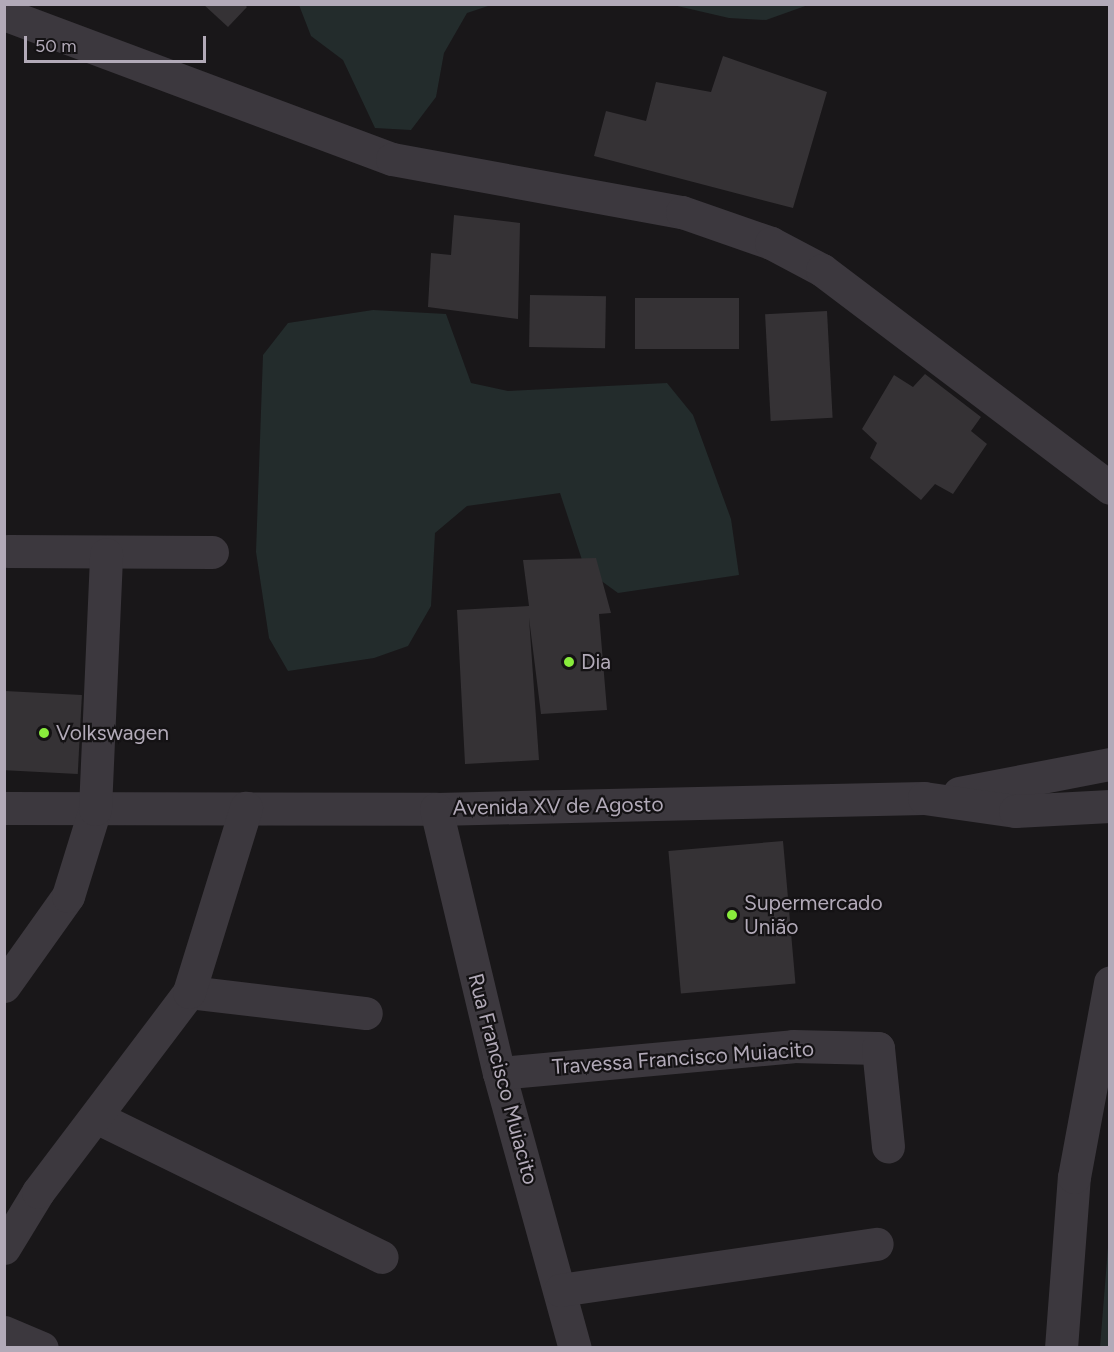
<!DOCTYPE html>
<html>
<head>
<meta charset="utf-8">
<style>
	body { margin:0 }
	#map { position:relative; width:1114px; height:1352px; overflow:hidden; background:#191719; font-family:Figtree,sans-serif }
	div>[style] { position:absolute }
	.green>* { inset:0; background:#232c2c }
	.building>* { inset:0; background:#353235; transform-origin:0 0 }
	.minor>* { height:33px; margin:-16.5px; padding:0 16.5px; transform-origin:16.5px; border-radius:16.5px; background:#3c383e }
	.dots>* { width:16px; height:16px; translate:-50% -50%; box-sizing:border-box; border:3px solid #141214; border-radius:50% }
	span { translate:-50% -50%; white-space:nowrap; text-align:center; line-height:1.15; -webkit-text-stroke:4.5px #141214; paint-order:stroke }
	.poi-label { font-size:21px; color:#b2aab8 }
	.left { translate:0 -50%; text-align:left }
	.street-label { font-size:21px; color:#b2aab8 }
	.frame { position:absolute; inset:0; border:6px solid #b2aab8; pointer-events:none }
	.scale { position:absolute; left:24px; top:36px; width:182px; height:27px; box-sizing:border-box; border:3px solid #b2aab8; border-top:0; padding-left:8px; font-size:18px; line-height:21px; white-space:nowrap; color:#b2aab8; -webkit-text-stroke:4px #141214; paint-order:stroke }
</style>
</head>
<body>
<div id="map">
	<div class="green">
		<i style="clip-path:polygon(299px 5px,299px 4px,491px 5px,467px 13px,444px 53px,436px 97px,411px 130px,375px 128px,343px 60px,311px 36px)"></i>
		<i style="clip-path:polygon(673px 5px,808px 5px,766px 20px,729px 18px)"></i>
		<i style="clip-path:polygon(373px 310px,446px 314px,471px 383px,508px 391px,667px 383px,693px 415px,731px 519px,739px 575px,618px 593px,585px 569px,560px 493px,467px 506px,435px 533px,431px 606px,408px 646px,374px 658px,288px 671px,269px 638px,256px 552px,263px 355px,288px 323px)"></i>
		<i style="clip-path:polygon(1109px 1235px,1109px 1347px,1100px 1347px)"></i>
	</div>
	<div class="building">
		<i style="clip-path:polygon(203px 4px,244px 4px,247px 7px,228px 27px)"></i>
		<i style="clip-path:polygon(723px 56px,827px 92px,793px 208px,594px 156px,606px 111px,646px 121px,656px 82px,711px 92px)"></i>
		<i style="clip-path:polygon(454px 215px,520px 223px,518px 319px,428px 307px,431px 253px,451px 255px)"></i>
		<i style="left:530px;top:295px;width:76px;height:52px;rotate:1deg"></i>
		<i style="left:635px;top:298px;width:104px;height:51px"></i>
		<i style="left:827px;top:311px;width:107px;height:62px;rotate:87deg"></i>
		<i style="clip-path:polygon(925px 374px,981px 417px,971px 431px,987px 444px,953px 494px,935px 484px,921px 500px,870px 458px,877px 443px,862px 429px,894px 375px,913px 387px)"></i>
		<i style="clip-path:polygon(596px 558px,611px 613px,599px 614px,607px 710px,541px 714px,529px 618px,539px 760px,465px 764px,457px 610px,529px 606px,523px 560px)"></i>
		<i style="left:5px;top:691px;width:77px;height:79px;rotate:3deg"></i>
		<i style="left:783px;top:841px;width:143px;height:115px;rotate:85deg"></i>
	</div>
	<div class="minor">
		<i style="left:4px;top:14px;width:414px;rotate:20.5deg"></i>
		<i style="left:392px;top:159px;width:295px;rotate:10.4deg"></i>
		<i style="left:682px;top:212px;width:94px;rotate:19.2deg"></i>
		<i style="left:771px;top:243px;width:58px;rotate:27.9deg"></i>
		<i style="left:822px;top:270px;width:361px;rotate:37.1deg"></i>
		<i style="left:8px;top:551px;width:204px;rotate:0.3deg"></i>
		<i style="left:959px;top:793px;width:154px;rotate:-10.9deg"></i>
		<i style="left:4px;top:808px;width:432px;rotate:0.1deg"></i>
		<i style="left:436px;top:809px;width:488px;rotate:-1.3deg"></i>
		<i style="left:924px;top:798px;width:92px;rotate:8.1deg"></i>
		<i style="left:1015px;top:811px;width:95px;rotate:-3deg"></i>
		<i style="left:436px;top:809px;width:271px;rotate:76.6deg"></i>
		<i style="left:499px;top:1073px;width:285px;rotate:74.6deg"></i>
		<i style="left:4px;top:986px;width:110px;rotate:-54.6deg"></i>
		<i style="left:68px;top:896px;width:91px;rotate:-72.8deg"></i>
		<i style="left:95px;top:809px;width:255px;rotate:-87.5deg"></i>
		<i style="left:189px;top:992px;width:178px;rotate:6.8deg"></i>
		<i style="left:499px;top:1073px;width:295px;rotate:-5.2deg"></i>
		<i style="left:793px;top:1046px;width:85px;rotate:1.3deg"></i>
		<i style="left:878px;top:1048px;width:99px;rotate:84.2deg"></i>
		<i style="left:96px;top:1117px;width:318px;rotate:26.1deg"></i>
		<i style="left:4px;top:1248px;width:66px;rotate:-58.7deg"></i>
		<i style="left:38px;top:1192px;width:251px;rotate:-52.9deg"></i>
		<i style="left:189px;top:992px;width:193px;rotate:-72.8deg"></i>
		<i style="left:560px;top:1290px;width:320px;rotate:-8.3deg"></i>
		<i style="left:4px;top:1332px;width:41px;rotate:22.8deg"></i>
		<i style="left:1061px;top:1348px;width:171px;rotate:-85.7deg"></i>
		<i style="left:1074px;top:1177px;width:198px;rotate:-79.5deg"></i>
	</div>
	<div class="dots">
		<i style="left:569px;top:662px;background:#89ec3c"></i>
		<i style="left:44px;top:733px;background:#89ec3c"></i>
		<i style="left:732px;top:915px;background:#89ec3c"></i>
	</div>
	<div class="poi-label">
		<span class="left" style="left:581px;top:662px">Dia</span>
		<span class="left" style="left:56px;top:733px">Volkswagen</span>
		<span class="left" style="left:744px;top:915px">Supermercado<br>União</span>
	</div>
	<div class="street-label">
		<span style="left:558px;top:806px;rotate:-1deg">Avenida XV de Agosto</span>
		<span style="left:683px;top:1058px;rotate:-4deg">Travessa Francisco Muiacito</span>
		<span style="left:503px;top:1079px;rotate:75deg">Rua Francisco Muiacito</span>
	</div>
	<div class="frame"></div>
	<div class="scale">50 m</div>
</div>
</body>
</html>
